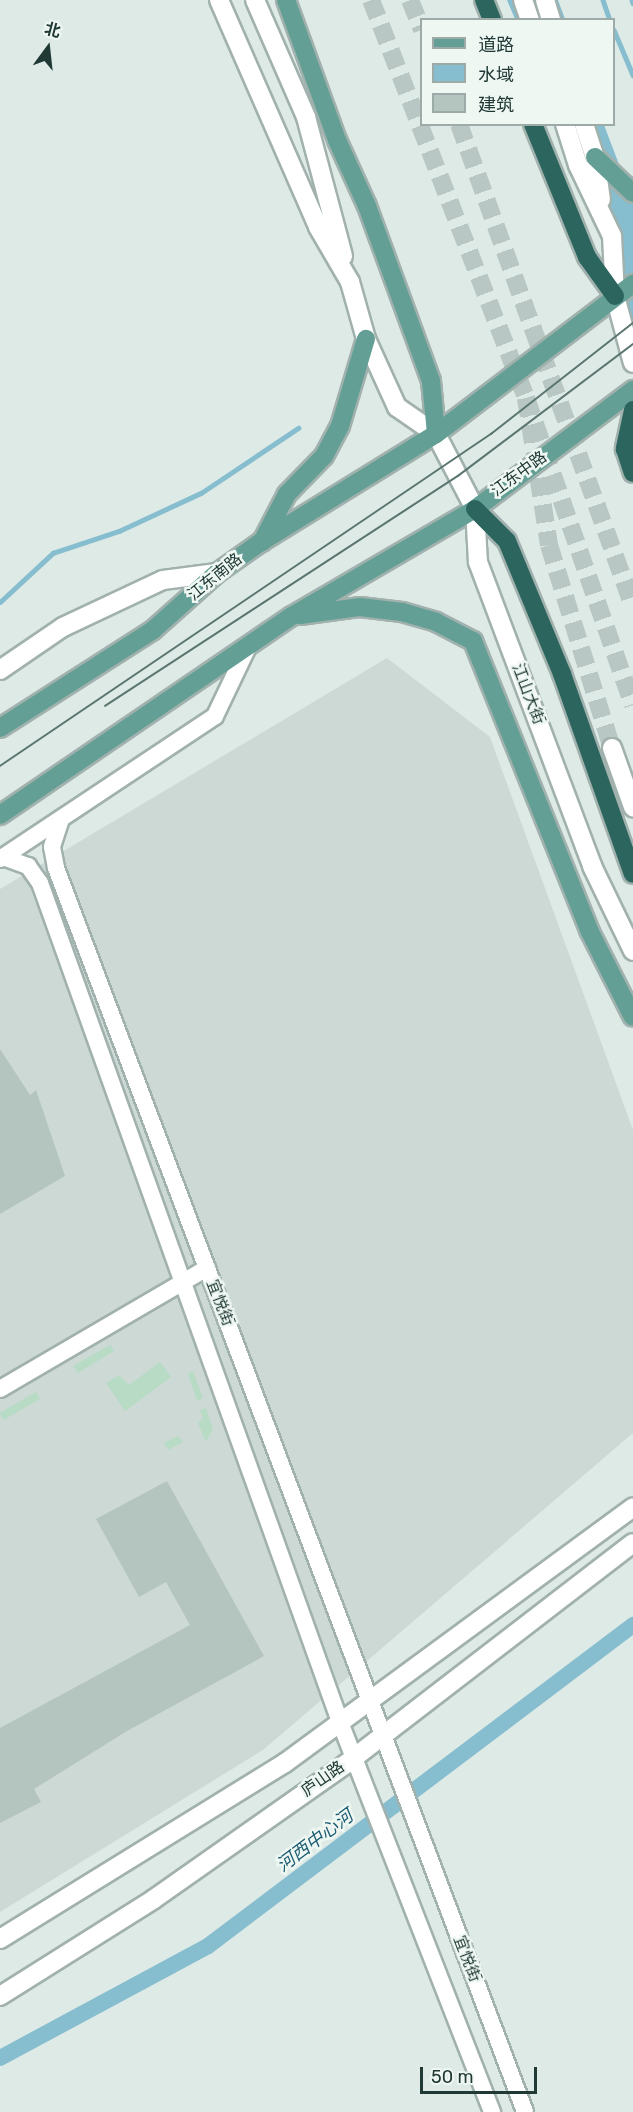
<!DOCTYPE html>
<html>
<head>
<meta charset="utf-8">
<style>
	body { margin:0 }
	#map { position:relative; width:633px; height:2112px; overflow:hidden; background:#deeae6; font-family:Rubik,"Noto Sans SC",sans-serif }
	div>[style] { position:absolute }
	.built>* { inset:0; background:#cdd9d5 }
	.green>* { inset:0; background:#b7dbc4; transform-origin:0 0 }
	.water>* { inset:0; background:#86bdcf }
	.stream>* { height:4.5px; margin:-2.25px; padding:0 2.25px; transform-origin:2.25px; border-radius:2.25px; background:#86bdcf }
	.canal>* { height:16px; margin:-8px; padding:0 8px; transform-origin:8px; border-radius:8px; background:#86bdcf }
	.building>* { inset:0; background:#b4c4bf }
	.secondary-tunnel>* { height:18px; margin-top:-9px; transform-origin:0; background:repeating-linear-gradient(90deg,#b8c7c3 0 18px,transparent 0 27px) }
	.highway-tunnel>* { height:18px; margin-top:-9px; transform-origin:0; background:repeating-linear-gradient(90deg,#b8c7c3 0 18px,transparent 0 27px) }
	.roads { filter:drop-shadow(2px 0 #a1b1ad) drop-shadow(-2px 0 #a1b1ad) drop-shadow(0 2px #a1b1ad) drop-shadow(0 -2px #a1b1ad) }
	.street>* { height:16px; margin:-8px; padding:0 8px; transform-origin:8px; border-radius:8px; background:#fff }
	.secondary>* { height:18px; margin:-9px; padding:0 9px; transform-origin:9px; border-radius:9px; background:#fff }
	.primary>* { height:18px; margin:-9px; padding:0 9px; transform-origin:9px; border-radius:9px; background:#639f95 }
	.highway>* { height:18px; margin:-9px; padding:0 9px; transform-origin:9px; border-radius:9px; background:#2c655e }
	.tram>* { height:1.5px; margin:-0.75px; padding:0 0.75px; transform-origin:0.75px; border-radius:0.75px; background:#5a7570 }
	span { translate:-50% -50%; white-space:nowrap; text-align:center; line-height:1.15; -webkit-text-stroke:5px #eff7f3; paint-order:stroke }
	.street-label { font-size:16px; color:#203935 }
	.water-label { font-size:18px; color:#1c5d74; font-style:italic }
	.legend { position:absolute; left:420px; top:18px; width:195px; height:108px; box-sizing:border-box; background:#eff7f3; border:2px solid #9caba7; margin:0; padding:8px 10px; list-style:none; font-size:18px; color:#203935 }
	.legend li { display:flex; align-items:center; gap:12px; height:30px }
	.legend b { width:30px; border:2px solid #9caba7 }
	.north { position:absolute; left:18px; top:18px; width:60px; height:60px; -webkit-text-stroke:4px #eff7f3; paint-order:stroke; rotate:15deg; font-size:16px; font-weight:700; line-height:24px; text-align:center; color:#203935 }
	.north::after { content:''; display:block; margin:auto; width:21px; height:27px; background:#203935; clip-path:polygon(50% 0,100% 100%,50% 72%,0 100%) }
	.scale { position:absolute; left:420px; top:2067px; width:117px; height:27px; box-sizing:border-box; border:3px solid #203935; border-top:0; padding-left:8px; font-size:18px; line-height:21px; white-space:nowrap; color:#203935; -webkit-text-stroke:4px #eff7f3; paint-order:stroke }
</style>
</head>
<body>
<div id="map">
	<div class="built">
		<i style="clip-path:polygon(387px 658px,490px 737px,633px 1130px,633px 1433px,263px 1750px,0 1912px,0 889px)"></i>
	</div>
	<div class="green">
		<i style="clip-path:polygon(110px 1345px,114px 1351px,78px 1373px,73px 1366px)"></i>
		<i style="clip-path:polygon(160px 1362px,171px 1377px,125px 1411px,106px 1383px,119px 1375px,129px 1385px)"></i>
		<i style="clip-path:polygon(193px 1371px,203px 1398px,197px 1401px,188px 1374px)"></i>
		<i style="left:36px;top:1392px;width:8px;height:42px;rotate:60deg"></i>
		<i style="clip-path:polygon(206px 1408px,213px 1429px,206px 1442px,198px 1423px,203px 1419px,200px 1410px)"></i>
		<i style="clip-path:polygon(178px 1436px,183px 1442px,168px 1450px,164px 1443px)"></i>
	</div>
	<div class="water">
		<i style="clip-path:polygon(507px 0,558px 0,565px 19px,515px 19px)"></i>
		<i style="clip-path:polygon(556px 125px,604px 125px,633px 201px,633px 320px)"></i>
	</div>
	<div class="stream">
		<i style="left:603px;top:0;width:21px;rotate:71deg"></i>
		<i style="left:632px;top:0;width:3px;rotate:72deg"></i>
		<i style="left:614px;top:30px;width:49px;rotate:67.1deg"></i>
		<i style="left:0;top:602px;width:72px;rotate:-42.8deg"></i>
		<i style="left:53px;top:553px;width:70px;rotate:-18.4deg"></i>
		<i style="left:119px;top:531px;width:90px;rotate:-24.9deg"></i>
		<i style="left:201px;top:493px;width:117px;rotate:-33.8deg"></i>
	</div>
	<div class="canal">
		<i style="left:0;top:2058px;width:236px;rotate:-28.3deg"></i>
		<i style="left:208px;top:1946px;width:533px;rotate:-37.06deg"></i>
	</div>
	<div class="building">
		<i style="clip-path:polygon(0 1049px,30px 1095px,36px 1090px,65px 1176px,0 1214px)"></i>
		<i style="clip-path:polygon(167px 1481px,264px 1656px,127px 1731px,34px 1789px,41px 1802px,0 1823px,0 1728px,190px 1625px,166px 1582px,139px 1597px,96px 1519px)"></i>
	</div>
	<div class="secondary-tunnel">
		<i style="left:526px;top:398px;width:149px;rotate:81.1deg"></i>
		<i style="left:549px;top:545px;width:213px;rotate:72.8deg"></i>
	</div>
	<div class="highway-tunnel">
		<i style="left:371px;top:0;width:427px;rotate:68.7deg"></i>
		<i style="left:526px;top:398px;width:325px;rotate:70.8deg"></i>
		<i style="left:410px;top:0;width:32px;rotate:68deg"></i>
		<i style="left:459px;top:124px;width:512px;rotate:70.15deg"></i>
	</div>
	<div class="roads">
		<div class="street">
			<i style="left:61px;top:819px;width:29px;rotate:108deg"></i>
			<i style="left:52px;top:847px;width:21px;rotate:79deg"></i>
			<i style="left:56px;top:868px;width:1329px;rotate:69.34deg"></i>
			<i style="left:3px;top:857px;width:27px;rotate:20deg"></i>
			<i style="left:28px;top:866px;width:21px;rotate:55deg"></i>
			<i style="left:40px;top:883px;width:891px;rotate:70.32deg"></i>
			<i style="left:340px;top:1722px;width:419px;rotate:68.7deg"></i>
			<i style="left:0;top:859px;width:258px;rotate:-33.6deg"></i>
			<i style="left:215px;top:716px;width:74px;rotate:-64.5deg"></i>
			<i style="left:0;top:1389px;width:240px;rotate:-30.3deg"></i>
		</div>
		<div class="secondary">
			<i style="left:219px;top:0;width:248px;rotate:66.4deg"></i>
			<i style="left:318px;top:227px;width:64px;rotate:59.8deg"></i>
			<i style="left:350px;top:282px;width:59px;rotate:74.3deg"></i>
			<i style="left:366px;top:339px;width:75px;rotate:65.5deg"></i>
			<i style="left:397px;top:407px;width:47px;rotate:34.7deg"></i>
			<i style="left:436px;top:434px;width:85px;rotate:62.5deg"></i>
			<i style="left:475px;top:509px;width:53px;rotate:86.8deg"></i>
			<i style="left:478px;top:562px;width:325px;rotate:69.4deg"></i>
			<i style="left:592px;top:866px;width:94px;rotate:64.2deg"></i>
			<i style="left:255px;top:0;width:128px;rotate:66.4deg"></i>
			<i style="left:306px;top:117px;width:144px;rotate:75.1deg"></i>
			<i style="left:523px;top:0;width:21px;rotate:71deg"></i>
			<i style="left:545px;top:0;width:21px;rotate:73deg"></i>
			<i style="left:565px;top:124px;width:43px;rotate:72.4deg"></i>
			<i style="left:578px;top:165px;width:79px;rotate:64.4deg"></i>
			<i style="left:612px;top:236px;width:60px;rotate:87.1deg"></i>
			<i style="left:615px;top:296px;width:69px;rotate:75deg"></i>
			<i style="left:584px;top:124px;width:35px;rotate:72deg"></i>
			<i style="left:595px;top:157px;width:43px;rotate:82.1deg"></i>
			<i style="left:0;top:670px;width:76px;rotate:-34.3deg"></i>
			<i style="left:63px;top:627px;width:110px;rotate:-25.2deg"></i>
			<i style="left:163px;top:580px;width:54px;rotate:-7.4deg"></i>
			<i style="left:612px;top:748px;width:63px;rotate:70.4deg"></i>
			<i style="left:0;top:1939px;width:335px;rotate:-31.7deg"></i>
			<i style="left:285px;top:1763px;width:432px;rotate:-36.3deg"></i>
			<i style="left:0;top:1996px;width:182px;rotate:-32.2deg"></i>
			<i style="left:154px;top:1899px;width:235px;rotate:-35.1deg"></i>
			<i style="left:346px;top:1764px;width:362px;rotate:-37.6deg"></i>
		</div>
		<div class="primary">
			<i style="left:286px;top:0;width:149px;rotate:70deg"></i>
			<i style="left:337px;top:140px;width:72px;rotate:65.6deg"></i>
			<i style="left:367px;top:206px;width:186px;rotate:69.9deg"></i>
			<i style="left:431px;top:381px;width:53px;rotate:84.6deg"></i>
			<i style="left:595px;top:157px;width:52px;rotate:43.5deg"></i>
			<i style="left:262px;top:542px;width:54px;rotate:-62.5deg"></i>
			<i style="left:287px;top:494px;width:53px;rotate:-45.8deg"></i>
			<i style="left:324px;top:456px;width:34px;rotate:-62deg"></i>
			<i style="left:340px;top:426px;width:91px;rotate:-73.4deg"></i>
			<i style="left:300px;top:615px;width:61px;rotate:-7.6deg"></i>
			<i style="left:360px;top:607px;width:42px;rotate:6.8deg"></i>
			<i style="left:402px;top:612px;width:35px;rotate:16deg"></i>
			<i style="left:436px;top:622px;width:42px;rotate:27.2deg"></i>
			<i style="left:473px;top:641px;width:311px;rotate:68.1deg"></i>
			<i style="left:589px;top:930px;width:97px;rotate:63.2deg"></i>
			<i style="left:0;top:728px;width:182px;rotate:-32.6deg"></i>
			<i style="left:153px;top:630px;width:86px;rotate:-41.7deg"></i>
			<i style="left:217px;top:573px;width:54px;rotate:-35.2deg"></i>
			<i style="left:261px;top:542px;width:206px;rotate:-31.7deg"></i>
			<i style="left:436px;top:434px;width:248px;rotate:-37.3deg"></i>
			<i style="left:0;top:815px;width:353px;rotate:-34.3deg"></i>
			<i style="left:292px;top:616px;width:212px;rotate:-30.3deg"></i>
			<i style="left:475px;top:509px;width:198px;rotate:-37deg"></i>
		</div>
		<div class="highway">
			<i style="left:484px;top:0;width:22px;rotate:68deg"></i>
			<i style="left:533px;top:124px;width:144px;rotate:67.9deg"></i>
			<i style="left:587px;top:257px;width:48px;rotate:54.3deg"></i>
			<i style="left:633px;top:410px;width:40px;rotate:102deg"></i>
			<i style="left:625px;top:449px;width:25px;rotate:72deg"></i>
			<i style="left:475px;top:509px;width:45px;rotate:45deg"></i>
			<i style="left:507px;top:541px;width:144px;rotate:67.5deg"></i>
			<i style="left:562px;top:674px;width:212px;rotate:70.5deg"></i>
		</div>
	</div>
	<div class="tram">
		<i style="left:105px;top:706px;width:421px;rotate:-33.1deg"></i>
		<i style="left:458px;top:476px;width:219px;rotate:-37deg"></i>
		<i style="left:0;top:766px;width:593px;rotate:-34.07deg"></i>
		<i style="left:491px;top:434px;width:180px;rotate:-38deg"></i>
	</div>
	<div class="street-label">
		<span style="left:519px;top:474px;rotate:-36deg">江东中路</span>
		<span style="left:215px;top:577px;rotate:-39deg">江东南路</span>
		<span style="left:528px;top:694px;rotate:69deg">江山大街</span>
		<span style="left:220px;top:1303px;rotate:69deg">宜悦街</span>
		<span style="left:323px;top:1779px;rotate:-35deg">庐山路</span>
		<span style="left:467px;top:1959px;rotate:69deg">宜悦街</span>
	</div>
	<div class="water-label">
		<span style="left:315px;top:1841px;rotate:-37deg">河西中心河</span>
	</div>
	<ul class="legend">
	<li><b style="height:8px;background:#639f95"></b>道路</li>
	<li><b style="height:16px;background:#86bdcf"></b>水域</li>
	<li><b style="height:16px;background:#b4c4bf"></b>建筑</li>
	</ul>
	<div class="north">北</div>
	<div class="scale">50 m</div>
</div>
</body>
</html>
